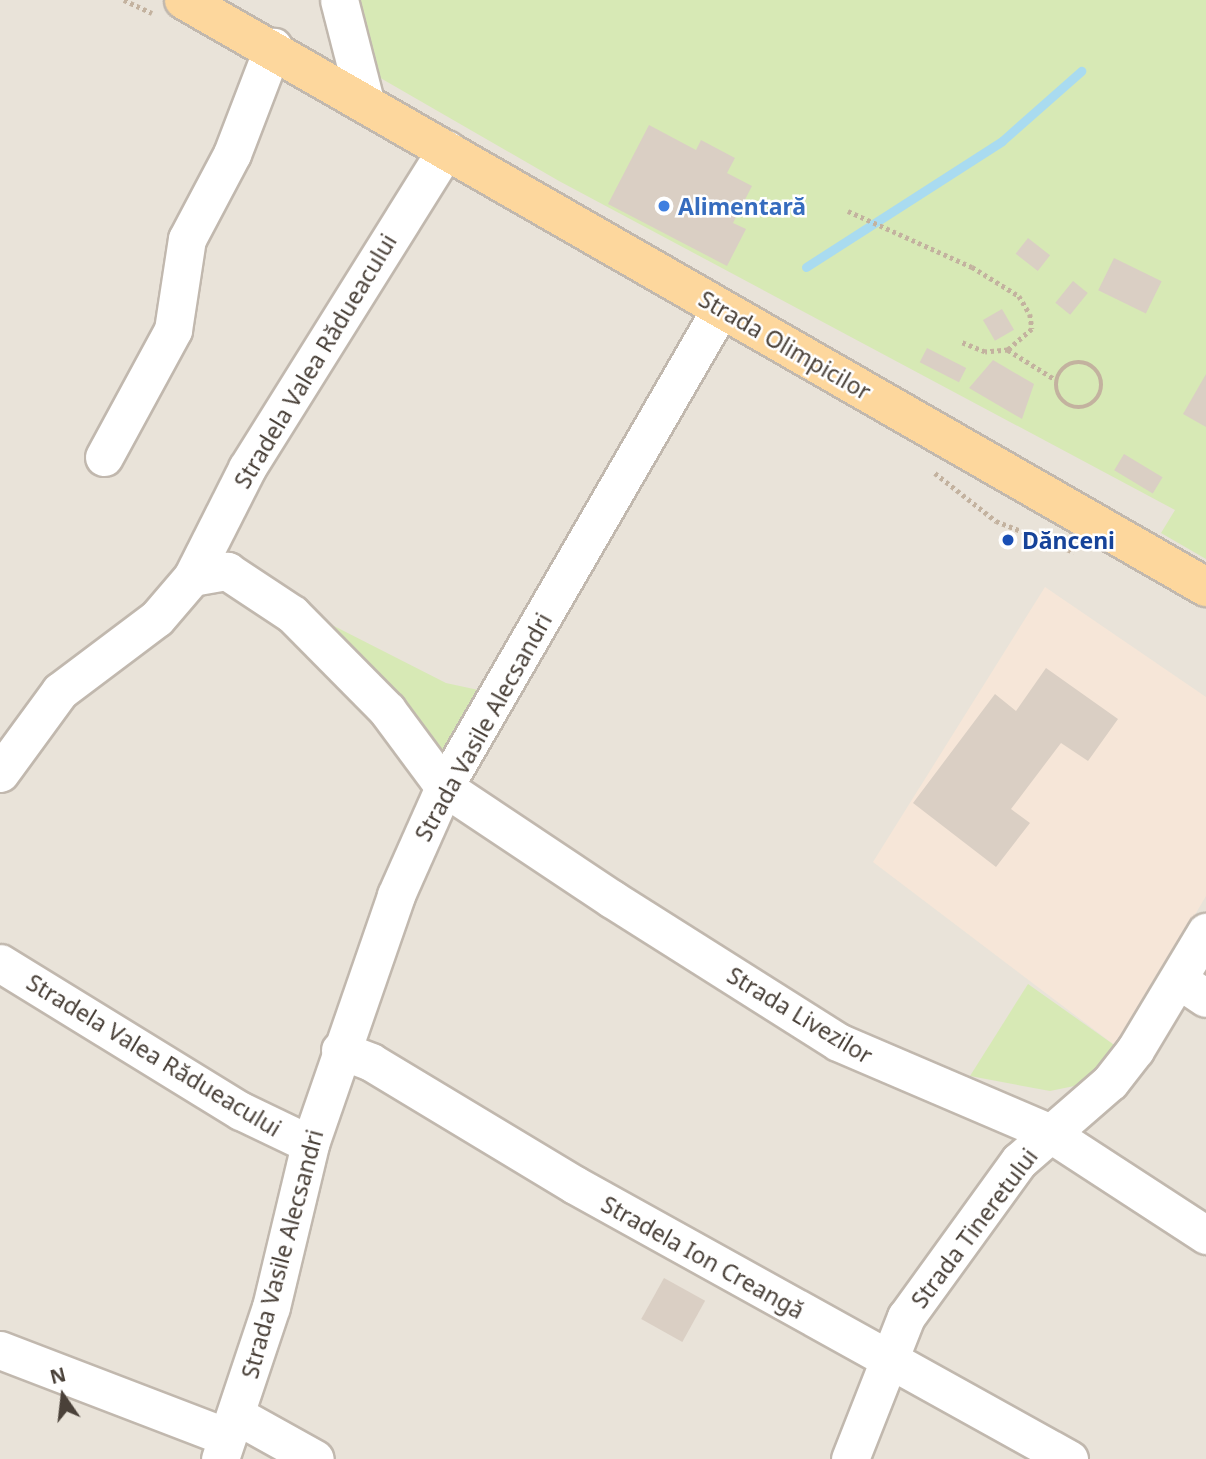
<!DOCTYPE html>
<html>
<head>
<meta charset="utf-8">
<style>
	body { margin:0 }
	#map { position:relative; width:1206px; height:1459px; overflow:hidden; background:#f5f1eb; font-family:"Noto Sans",sans-serif }
	div>[style] { position:absolute }
	.residential>* { inset:0; background:#e9e3d9 }
	.commercial>* { inset:0; background:#f6e6d8 }
	.green>* { inset:0; background:#d7e9b5 }
	.stream>* { height:9px; margin:-4.5px; padding:0 4.5px; transform-origin:4.5px; border-radius:4.5px; background:#a9dbf0 }
	.building>* { inset:0; background:#dacfc4; transform-origin:0 0 }
	.path>* { height:4.5px; margin-top:-2.25px; transform-origin:0; background:repeating-linear-gradient(90deg,#c3b29f 0 3.5px,transparent 0 7px) }
	.path>.ring { margin:-2.25px; padding:0; box-sizing:content-box; background:none; border:4.5px solid #c3b29f; border-radius:50% }
	.roads { filter:drop-shadow(2px 0 #c1b8ae) drop-shadow(-2px 0 #c1b8ae) drop-shadow(0 2px #c1b8ae) drop-shadow(0 -2px #c1b8ae) }
	.minor>* { height:37px; margin:-18.5px; padding:0 18.5px; transform-origin:18.5px; border-radius:18.5px; background:#fff }
	.major>* { height:38px; margin:-19px; padding:0 19px; transform-origin:19px; border-radius:19px; background:#fdd79d }
	.dots>* { width:19px; height:19px; translate:-50% -50%; box-sizing:border-box; border:4px solid #fff; border-radius:50% }
	span { translate:-50% -50%; white-space:nowrap; text-align:center; line-height:1.15; -webkit-text-stroke:5px #fff; paint-order:stroke }
	.shop-label { font-size:23px; color:#366cbe; font-weight:700 }
	.left { translate:0 -50%; text-align:left }
	.street-label { font-size:23px; color:#4a4139 }
	.transit-label { font-size:23px; color:#164399; font-weight:700 }
	.north { position:absolute; left:28px; top:1361px; width:70px; height:70px; -webkit-text-stroke:5px #fff; paint-order:stroke; rotate:346deg; font-size:19px; font-weight:700; line-height:28px; text-align:center; color:#4a4139 }
	.north::after { content:''; display:block; margin:auto; width:24px; height:32px; background:#4a4139; clip-path:polygon(50% 0,100% 100%,50% 72%,0 100%) }
</style>
</head>
<body>
<div id="map">
	<div class="residential">
		<i style="clip-path:polygon(0 0,553px 0,1206px 209px,1206px 1459px,0 1459px)"></i>
	</div>
	<div class="commercial">
		<i style="clip-path:polygon(1045px 587px,1206px 697px,1206px 896px,1117px 1047px,873px 862px)"></i>
	</div>
	<div class="green">
		<i style="clip-path:polygon(354px 0,1206px 0,1206px 559px,1161px 533px,1175px 510px,559px 181px,370px 72px)"></i>
		<i style="clip-path:polygon(334px 626px,446px 683px,483px 691px,443px 764px,334px 639px)"></i>
		<i style="clip-path:polygon(1028px 984px,1117px 1047px,1079px 1085px,1050px 1091px,970px 1076px)"></i>
	</div>
	<div class="stream">
		<i style="left:806px;top:267px;width:233px;rotate:-32.7deg"></i>
		<i style="left:1002px;top:141px;width:106px;rotate:-41.5deg"></i>
	</div>
	<div class="building">
		<i style="clip-path:polygon(649px 125px,696px 150px,701px 140px,735px 158px,727px 173px,752px 186px,733px 223px,746px 229px,727px 266px,608px 204px)"></i>
		<i style="left:1028px;top:238px;width:28px;height:20px;rotate:38deg"></i>
		<i style="left:1114px;top:258px;width:53px;height:36px;rotate:26deg"></i>
		<i style="left:1073px;top:281px;width:19px;height:28px;rotate:39deg"></i>
		<i style="left:1002px;top:309px;width:24px;height:22px;rotate:60deg"></i>
		<i style="left:927px;top:348px;width:44px;height:16px;rotate:27deg"></i>
		<i style="clip-path:polygon(993px 360px,1034px 384px,1022px 419px,969px 388px)"></i>
		<i style="clip-path:polygon(1206px 374px,1206px 427px,1183px 414px)"></i>
		<i style="left:1124px;top:454px;width:45px;height:19px;rotate:31deg"></i>
		<i style="clip-path:polygon(1046px 668px,1118px 719px,1088px 761px,1061px 743px,1011px 809px,1030px 823px,996px 867px,913px 803px,995px 694px,1016px 711px)"></i>
		<i style="left:664px;top:1278px;width:47px;height:47px;rotate:29deg"></i>
	</div>
	<div class="path">
		<i style="left:124px;top:0;width:31px;rotate:25deg"></i>
		<i style="left:848px;top:211px;width:136px;rotate:24.3deg"></i>
		<i style="left:972px;top:267px;width:55px;rotate:31.7deg"></i>
		<i style="left:1019px;top:296px;width:21px;rotate:59deg"></i>
		<i style="left:1030px;top:314px;width:15px;rotate:82deg"></i>
		<i style="left:1032px;top:329px;width:32px;rotate:139deg"></i>
		<i style="left:1008px;top:350px;width:23px;rotate:175deg"></i>
		<i style="left:985px;top:352px;width:27px;rotate:-158deg"></i>
		<i style="left:1008px;top:350px;width:57px;rotate:32deg"></i>
		<i class="ring" style="left:1056px;top:362px;width:41.5px;height:41.5px"></i>
		<i style="left:935px;top:473px;width:78px;rotate:38.2deg"></i>
		<i style="left:996px;top:521px;width:84px;rotate:21.7deg"></i>
	</div>
	<div class="roads">
		<div class="minor">
			<i style="left:339px;top:0;width:104px;rotate:75.6deg"></i>
			<i style="left:104px;top:457px;width:145px;rotate:-61.5deg"></i>
			<i style="left:173px;top:330px;width:92px;rotate:-81.3deg"></i>
			<i style="left:187px;top:239px;width:96px;rotate:-62.1deg"></i>
			<i style="left:232px;top:154px;width:115px;rotate:-69deg"></i>
			<i style="left:192px;top:577px;width:36px;rotate:-10deg"></i>
			<i style="left:227px;top:571px;width:78px;rotate:33.5deg"></i>
			<i style="left:292px;top:614px;width:135px;rotate:45.3deg"></i>
			<i style="left:387px;top:710px;width:96px;rotate:53.5deg"></i>
			<i style="left:444px;top:787px;width:202px;rotate:33.7deg"></i>
			<i style="left:612px;top:899px;width:267px;rotate:32.3deg"></i>
			<i style="left:838px;top:1042px;width:228px;rotate:23.2deg"></i>
			<i style="left:1048px;top:1132px;width:189px;rotate:33.1deg"></i>
			<i style="left:0;top:773px;width:102px;rotate:-53.8deg"></i>
			<i style="left:60px;top:691px;width:121px;rotate:-37deg"></i>
			<i style="left:157px;top:618px;width:54px;rotate:-49.5deg"></i>
			<i style="left:192px;top:577px;width:122px;rotate:-63.2deg"></i>
			<i style="left:247px;top:468px;width:376px;rotate:-58deg"></i>
			<i style="left:0;top:963px;width:283px;rotate:31.6deg"></i>
			<i style="left:241px;top:1111px;width:76px;rotate:25.6deg"></i>
			<i style="left:1179px;top:980px;width:32px;rotate:34deg"></i>
			<i style="left:340px;top:1050px;width:33px;rotate:21deg"></i>
			<i style="left:371px;top:1062px;width:238px;rotate:31.1deg"></i>
			<i style="left:575px;top:1185px;width:565px;rotate:29.02deg"></i>
			<i style="left:0;top:1350px;width:243px;rotate:21deg"></i>
			<i style="left:236px;top:1415px;width:90px;rotate:29.1deg"></i>
			<i style="left:220px;top:1459px;width:160px;rotate:-71.5deg"></i>
			<i style="left:271px;top:1307px;width:168px;rotate:-76.5deg"></i>
			<i style="left:310px;top:1144px;width:263px;rotate:-70.9deg"></i>
			<i style="left:396px;top:895px;width:118px;rotate:-66deg"></i>
			<i style="left:444px;top:787px;width:553px;rotate:-59.96deg"></i>
			<i style="left:850px;top:1459px;width:153px;rotate:-68.5deg"></i>
			<i style="left:906px;top:1317px;width:193px;rotate:-54.1deg"></i>
			<i style="left:1019px;top:1161px;width:121px;rotate:-41deg"></i>
			<i style="left:1110px;top:1082px;width:41px;rotate:-52deg"></i>
			<i style="left:1135px;top:1050px;width:138px;rotate:-59deg"></i>
		</div>
		<div class="major">
			<i style="left:184px;top:0;width:1179px;rotate:29.87deg"></i>
		</div>
	</div>
	<div class="dots">
		<i style="left:664px;top:206px;background:#3f7fe0"></i>
		<i style="left:1008px;top:540px;background:#1a4fb4"></i>
	</div>
	<div class="shop-label">
		<span class="left" style="left:678px;top:206px">Alimentară</span>
	</div>
	<div class="street-label">
		<span style="left:785px;top:345px;rotate:30deg">Strada Olimpicilor</span>
		<span style="left:315px;top:361px;rotate:-59deg">Stradela Valea Rădueacului</span>
		<span style="left:483px;top:727px;rotate:-61deg">Strada Vasile Alecsandri</span>
		<span style="left:800px;top:1015px;rotate:31deg">Strada Livezilor</span>
		<span style="left:154px;top:1055px;rotate:31deg">Stradela Valea Rădueacului</span>
		<span style="left:974px;top:1228px;rotate:-53deg">Strada Tineretului</span>
		<span style="left:282px;top:1254px;rotate:-75deg">Strada Vasile Alecsandri</span>
		<span style="left:703px;top:1257px;rotate:29deg">Stradela Ion Creangă</span>
	</div>
	<div class="transit-label">
		<span class="left" style="left:1022px;top:540px">Dănceni</span>
	</div>
	<div class="north">N</div>
</div>
</body>
</html>
